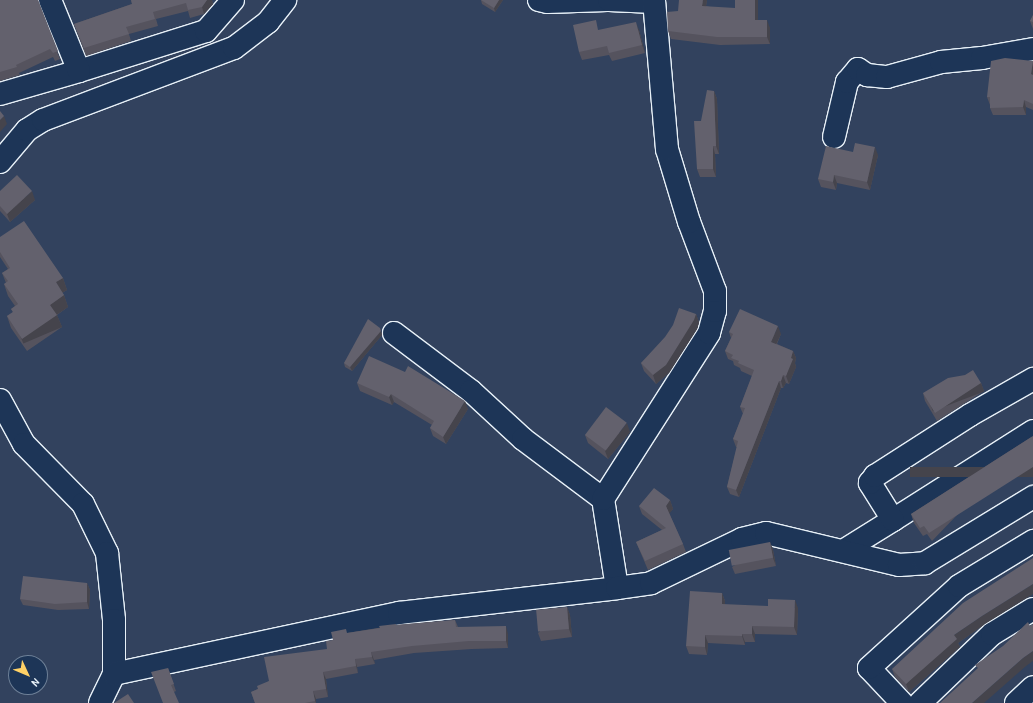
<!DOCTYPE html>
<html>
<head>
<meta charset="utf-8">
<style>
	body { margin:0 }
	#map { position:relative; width:1033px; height:703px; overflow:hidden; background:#32425e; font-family:"Patrick Hand",sans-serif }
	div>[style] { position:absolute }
	.roads { filter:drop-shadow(1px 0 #e8f1f8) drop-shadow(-1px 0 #e8f1f8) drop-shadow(0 1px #e8f1f8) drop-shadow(0 -1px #e8f1f8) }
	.street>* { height:22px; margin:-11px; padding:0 11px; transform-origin:11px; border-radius:11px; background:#1d3557 }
	.wall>* { inset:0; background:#55535e }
	.shaded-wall>* { inset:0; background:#45444c; transform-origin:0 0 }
	.building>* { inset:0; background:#63616d; transform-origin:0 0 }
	span { translate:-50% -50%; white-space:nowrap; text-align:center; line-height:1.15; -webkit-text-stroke:4px #1d3557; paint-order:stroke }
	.north { position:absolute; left:8px; top:655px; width:40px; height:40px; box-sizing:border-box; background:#1d3557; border:1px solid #6e8097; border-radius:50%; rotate:134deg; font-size:11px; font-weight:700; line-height:16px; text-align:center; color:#e8f1f8 }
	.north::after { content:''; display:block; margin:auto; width:14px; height:18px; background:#ffd166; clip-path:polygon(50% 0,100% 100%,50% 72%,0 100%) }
</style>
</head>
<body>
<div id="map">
	<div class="roads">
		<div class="street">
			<i style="left:539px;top:0;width:8px;rotate:14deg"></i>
			<i style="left:547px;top:2px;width:60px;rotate:-1.9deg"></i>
			<i style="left:609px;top:0;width:45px;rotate:2.5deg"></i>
			<i style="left:79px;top:71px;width:133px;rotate:-17.5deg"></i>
			<i style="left:206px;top:31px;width:41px;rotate:-48.9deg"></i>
			<i style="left:0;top:94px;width:82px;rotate:-16.2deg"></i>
			<i style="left:79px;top:71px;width:77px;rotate:-112.2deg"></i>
			<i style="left:834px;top:137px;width:57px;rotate:-76.7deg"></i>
			<i style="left:847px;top:82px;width:17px;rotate:-50deg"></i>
			<i style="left:858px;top:69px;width:11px;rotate:34deg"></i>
			<i style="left:867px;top:75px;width:20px;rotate:6deg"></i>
			<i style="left:887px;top:77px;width:56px;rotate:-15.5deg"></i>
			<i style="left:941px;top:62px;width:41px;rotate:-5.6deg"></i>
			<i style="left:982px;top:58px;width:52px;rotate:-10deg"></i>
			<i style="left:0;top:162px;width:42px;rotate:-49.8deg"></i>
			<i style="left:27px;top:130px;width:19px;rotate:-32deg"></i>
			<i style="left:43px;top:120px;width:204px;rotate:-20.7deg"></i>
			<i style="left:234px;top:48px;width:43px;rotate:-37.4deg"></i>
			<i style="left:268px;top:22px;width:28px;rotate:-52deg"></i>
			<i style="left:394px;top:333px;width:96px;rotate:37deg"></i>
			<i style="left:471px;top:391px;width:71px;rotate:42.7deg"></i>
			<i style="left:523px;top:439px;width:100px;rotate:36.9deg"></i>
			<i style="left:0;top:400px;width:50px;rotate:61.4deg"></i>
			<i style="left:24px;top:444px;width:84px;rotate:45.5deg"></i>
			<i style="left:83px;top:504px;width:55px;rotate:63.9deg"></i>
			<i style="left:107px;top:553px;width:67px;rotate:84deg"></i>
			<i style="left:114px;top:620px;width:54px;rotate:90deg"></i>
			<i style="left:114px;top:674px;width:32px;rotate:116deg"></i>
			<i style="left:893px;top:520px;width:166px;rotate:-32.4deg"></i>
			<i style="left:843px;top:551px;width:59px;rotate:-31.8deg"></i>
			<i style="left:893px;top:520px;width:44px;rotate:-121.9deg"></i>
			<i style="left:870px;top:483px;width:9px;rotate:-54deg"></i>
			<i style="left:875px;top:476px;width:113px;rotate:-32.7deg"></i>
			<i style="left:970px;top:415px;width:73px;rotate:-29.7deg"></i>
			<i style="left:617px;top:588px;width:90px;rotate:-98.9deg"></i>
			<i style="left:603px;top:499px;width:197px;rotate:-57.4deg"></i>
			<i style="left:709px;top:333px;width:23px;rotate:-75deg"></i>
			<i style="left:715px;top:311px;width:20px;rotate:-90deg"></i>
			<i style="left:715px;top:291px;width:74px;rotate:-110.6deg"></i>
			<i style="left:689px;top:222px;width:76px;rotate:-106.8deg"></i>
			<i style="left:667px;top:149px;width:150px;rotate:-95deg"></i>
			<i style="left:114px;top:674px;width:291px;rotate:-12.1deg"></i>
			<i style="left:399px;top:613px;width:219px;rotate:-6.5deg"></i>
			<i style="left:617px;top:588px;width:34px;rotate:-8deg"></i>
			<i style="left:651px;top:583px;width:101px;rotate:-25.8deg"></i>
			<i style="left:742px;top:539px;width:25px;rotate:-14deg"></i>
			<i style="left:766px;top:533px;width:137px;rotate:13.5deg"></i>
			<i style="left:899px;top:565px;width:26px;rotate:-4deg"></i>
			<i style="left:925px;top:563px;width:127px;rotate:-31.4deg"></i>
			<i style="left:902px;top:703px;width:48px;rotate:-133.3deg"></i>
			<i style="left:869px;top:668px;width:122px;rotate:-42.3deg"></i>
			<i style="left:959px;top:586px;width:87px;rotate:-31.3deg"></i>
			<i style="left:920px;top:703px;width:100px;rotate:-43.8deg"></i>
			<i style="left:992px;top:634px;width:48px;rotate:-31.4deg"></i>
			<i style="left:1016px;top:703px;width:23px;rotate:-43deg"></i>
		</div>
	</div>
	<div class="wall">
		<i style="clip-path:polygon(0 0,38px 0,60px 59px,55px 61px,53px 57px,19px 73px,20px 75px,0 81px)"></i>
		<i style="clip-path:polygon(131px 0,214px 0,212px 0,213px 4px,204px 14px,190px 18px,188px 11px,156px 19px,158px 26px,129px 34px,131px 41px,86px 56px,74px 24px,132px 4px)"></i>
		<i style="clip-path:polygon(481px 0,503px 0,495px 12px,482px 4px)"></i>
		<i style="clip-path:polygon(707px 0,706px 6px,758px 20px,770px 28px,770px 44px,720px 45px,671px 39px,668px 31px,678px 11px)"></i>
		<i style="clip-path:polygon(1033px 15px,1033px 29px,1030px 21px)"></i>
		<i style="clip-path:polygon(600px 30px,639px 30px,645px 53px,612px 61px,609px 55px,582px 60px,579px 52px)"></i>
		<i style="clip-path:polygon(1033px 61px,1033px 110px,1026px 107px,1026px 115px,993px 115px,990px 108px,990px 105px,987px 97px)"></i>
		<i style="clip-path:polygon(714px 91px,717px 99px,719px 154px,715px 154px,716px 177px,700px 177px,697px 169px,701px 121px)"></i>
		<i style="clip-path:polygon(878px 155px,870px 190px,837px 183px,836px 190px,821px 187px,818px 179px)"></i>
		<i style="clip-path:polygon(0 191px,35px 200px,10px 222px,0 211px)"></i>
		<i style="clip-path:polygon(0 237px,63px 278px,67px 290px,62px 293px,64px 295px,68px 307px,57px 315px,62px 327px,27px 351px,11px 328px,7px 316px,13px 312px,11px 309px,15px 306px,8px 296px,4px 284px,6px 283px,2px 273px,8px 269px,0 257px)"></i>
		<i style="clip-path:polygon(696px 314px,699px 322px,697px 329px,669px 373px,656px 384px,644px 371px,641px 363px)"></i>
		<i style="clip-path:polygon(382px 332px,382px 335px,352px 371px,345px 367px,344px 363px)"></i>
		<i style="clip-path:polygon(729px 332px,781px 334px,777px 344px,793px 351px,796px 358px,795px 363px,796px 367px,789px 384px,786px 383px,783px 388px,781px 388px,739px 497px,730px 494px,727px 487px,737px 447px,736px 447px,733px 439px,743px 414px,740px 407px,752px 376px,741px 371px,740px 368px,734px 365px,733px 361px,728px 359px,725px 351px,731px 338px)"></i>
		<i style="clip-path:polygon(357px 383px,468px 409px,446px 444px,433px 436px,430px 428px,432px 425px,394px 402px,392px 405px,360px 391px)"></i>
		<i style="clip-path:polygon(981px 383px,984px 391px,937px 421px,925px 401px,923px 393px)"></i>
		<i style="clip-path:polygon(630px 432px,608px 459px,588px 443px,585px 435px)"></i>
		<i style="clip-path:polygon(1033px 436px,932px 541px,927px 534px,923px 536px,914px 523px,911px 514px)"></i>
		<i style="clip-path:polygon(670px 500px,673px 509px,669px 513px,683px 544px,686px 552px,648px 570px,636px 542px,662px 530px,642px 514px,639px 506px)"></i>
		<i style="clip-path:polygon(770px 542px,773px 550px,776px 566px,735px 574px,732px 567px)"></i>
		<i style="clip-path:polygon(87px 583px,90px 590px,89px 609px,58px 610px,23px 605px,20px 599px)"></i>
		<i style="clip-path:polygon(722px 593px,725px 601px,725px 605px,798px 608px,797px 635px,755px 634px,755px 642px,745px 642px,745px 645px,708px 643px,707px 655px,689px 654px,686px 646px)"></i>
		<i style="clip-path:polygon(567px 607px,570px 615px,572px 637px,541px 641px,538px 633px)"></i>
		<i style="clip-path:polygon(455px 620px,458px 627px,508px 634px,508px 648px,472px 649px,414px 653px,374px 660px,375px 664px,357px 667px,358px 673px,326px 679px,328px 697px,316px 699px,316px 703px,255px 703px,251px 692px,258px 689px,269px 681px,327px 649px,333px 640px,347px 633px,396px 625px)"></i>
		<i style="clip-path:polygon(985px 624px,958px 643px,960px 647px,909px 692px,895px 677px,892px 669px)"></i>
		<i style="clip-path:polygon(168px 668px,176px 691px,174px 692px,163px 703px)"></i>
	</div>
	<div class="shaded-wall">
		<i style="clip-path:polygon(207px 0,212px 0,213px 4px,204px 14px,202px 7px)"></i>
		<i style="clip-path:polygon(499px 0,503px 0,495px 12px,494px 8px)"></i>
		<i style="clip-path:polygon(703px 0,707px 0,705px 14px,702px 6px)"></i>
		<i style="clip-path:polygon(755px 0,758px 0,758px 28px,755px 20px)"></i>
		<i style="clip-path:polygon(767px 20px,770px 28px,770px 44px,767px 37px)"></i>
		<i style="clip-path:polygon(636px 22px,639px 30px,645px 53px,642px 45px)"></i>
		<i style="clip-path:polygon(1033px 61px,1033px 79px,1031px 74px)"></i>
		<i style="clip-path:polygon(714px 91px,717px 99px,719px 154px,716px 146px)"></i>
		<i style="clip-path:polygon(1024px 100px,1026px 107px,1026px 115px,1023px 107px)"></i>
		<i style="clip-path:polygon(4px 116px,7px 124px,0 132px,0 120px)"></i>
		<i style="clip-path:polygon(713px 146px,715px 154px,716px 177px,713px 169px)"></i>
		<i style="clip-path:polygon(875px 147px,878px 155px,870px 190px,867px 182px)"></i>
		<i style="clip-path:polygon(834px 175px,837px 183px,836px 190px,833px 182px)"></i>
		<i style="clip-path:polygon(32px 191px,35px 200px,10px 222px,7px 214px)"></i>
		<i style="clip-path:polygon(63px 278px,67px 290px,60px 294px,56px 282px)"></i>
		<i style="clip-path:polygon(64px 295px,68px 307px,55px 316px,50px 305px)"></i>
		<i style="clip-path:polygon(696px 314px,699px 322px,697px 329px,669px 373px,656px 384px,653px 375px)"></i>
		<i style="left:57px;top:315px;width:13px;height:42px;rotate:67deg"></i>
		<i style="clip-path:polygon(778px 326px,781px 334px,774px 349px,771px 342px)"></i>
		<i style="clip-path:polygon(380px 328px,382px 335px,352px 371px,350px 367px)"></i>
		<i style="clip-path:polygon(793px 351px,796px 358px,795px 363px,796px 367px,789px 384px,786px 376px,791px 358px)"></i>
		<i style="clip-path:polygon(783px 375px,786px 383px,783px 388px,781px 381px)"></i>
		<i style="clip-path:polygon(779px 381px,781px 388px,739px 497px,736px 490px)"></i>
		<i style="left:981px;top:383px;width:9px;height:55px;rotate:69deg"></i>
		<i style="clip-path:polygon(391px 394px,394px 402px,392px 405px,389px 397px)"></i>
		<i style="clip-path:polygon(465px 401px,468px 409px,446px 444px,443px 437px)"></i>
		<i style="clip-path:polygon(627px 423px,630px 432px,608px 459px,605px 451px)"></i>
		<i style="left:1033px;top:467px;width:10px;height:123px;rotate:90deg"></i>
		<i style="clip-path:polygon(670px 500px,673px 509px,669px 514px,666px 506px)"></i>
		<i style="clip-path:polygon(770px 542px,773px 550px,776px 566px,773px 558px)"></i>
		<i style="clip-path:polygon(87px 583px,90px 590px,89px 609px,87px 602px)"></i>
		<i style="clip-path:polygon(1033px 584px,1033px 594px,985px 624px,958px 643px,960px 647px,909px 692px,906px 684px,954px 635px,982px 616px)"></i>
		<i style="clip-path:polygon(722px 593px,725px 601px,725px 613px,722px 604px)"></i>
		<i style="clip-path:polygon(795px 600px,798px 608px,797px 635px,794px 627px)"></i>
		<i style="clip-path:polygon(567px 607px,570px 615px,572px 637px,569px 629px)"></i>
		<i style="clip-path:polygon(506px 626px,508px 634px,508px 648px,506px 641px)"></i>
		<i style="clip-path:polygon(752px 626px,755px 634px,755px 642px,752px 634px)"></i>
		<i style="clip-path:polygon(742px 634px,745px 642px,745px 645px,742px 636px)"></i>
		<i style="clip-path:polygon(705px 635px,708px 643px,707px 655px,705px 647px)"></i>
		<i style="clip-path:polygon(1033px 651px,1033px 661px,1026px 666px,984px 703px,972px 703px,1023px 658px)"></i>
		<i style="clip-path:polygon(371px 652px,374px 660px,375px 664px,372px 657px)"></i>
		<i style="clip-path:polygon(355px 659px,357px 667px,358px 673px,356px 666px)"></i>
		<i style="clip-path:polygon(323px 672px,326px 679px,328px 697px,326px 689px)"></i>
		<i style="clip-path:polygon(313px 691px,316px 699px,316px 703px,315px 701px)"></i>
	</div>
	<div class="building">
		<i style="clip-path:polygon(0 0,38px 0,58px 51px,53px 53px,50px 49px,16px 65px,17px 67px,0 72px)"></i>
		<i style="clip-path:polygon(131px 0,207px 0,202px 7px,188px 10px,186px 3px,153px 12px,155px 19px,126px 27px,129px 34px,84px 48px,74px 24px,132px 4px)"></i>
		<i style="clip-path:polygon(481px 0,499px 0,494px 8px)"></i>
		<i style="clip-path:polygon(679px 0,703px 0,702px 6px,735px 8px,735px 0,755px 0,755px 20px,767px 20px,767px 37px,717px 37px,668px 31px,667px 12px,678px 11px)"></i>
		<i style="clip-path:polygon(1033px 15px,1033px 22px,1030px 21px)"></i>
		<i style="clip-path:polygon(596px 20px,598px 30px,636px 22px,642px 45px,609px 53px,607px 46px,579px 52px,573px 25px)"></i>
		<i style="clip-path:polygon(1005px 58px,1033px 61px,1031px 74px,1033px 75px,1033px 104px,1024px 100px,1023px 107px,990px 108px,990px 97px,987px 97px,991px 61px)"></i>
		<i style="clip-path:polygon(707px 90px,714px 91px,716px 146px,713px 146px,713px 169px,697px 169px,694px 121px,701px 121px)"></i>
		<i style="clip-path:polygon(0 111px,4px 116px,0 120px)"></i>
		<i style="clip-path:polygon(855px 143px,875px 147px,867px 182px,834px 175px,833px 182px,818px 179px,826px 146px,853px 152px)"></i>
		<i style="clip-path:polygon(17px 175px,32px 191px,7px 214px,0 206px,0 191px)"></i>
		<i style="clip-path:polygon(24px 221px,63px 278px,56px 282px,64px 295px,50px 305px,57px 315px,22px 339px,7px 316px,13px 312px,11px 309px,18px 304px,4px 284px,8px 281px,2px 273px,10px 268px,0 252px,0 237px)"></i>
		<i style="clip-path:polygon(679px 308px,696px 314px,694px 320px,666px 365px,653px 375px,641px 363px,665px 337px,673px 325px)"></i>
		<i style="clip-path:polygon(740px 309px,778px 326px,771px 342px,793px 351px,791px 358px,793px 359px,786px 376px,783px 375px,781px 381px,779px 381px,736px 490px,727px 487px,738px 441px,733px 439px,745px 408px,740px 407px,754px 370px,738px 363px,739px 361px,731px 358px,733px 355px,725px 351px,733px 334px,729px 332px)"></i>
		<i style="clip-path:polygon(368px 319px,380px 328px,381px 331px,350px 367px,344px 363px)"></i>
		<i style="clip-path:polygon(369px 356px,405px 372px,408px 366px,465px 401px,443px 437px,430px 428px,434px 421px,391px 394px,389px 397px,357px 383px)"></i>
		<i style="clip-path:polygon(973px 370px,981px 383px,935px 413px,923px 393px,948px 378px,965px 375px)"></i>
		<i style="left:606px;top:407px;width:26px;height:35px;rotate:37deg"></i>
		<i style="clip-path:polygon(1033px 436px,1033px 467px,929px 533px,924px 526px,920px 528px,911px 514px)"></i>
		<i style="clip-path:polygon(654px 488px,670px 500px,666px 506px,683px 544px,645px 561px,636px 542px,666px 528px,639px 506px)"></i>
		<i style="left:770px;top:542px;width:16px;height:42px;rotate:79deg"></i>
		<i style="clip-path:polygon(1033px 558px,1033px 584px,982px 616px,954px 635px,957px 639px,906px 684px,892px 669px,963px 603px)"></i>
		<i style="clip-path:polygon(23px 576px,87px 583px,87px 602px,55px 604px,20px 599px)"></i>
		<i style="clip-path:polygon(690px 591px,722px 593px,722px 604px,768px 606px,768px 599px,795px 600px,794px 627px,752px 626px,752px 634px,742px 634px,742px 636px,705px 635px,705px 647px,686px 646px)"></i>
		<i style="left:567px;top:607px;width:22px;height:31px;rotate:85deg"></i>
		<i style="clip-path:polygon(455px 620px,456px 627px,506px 626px,506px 641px,469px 641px,412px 646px,371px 652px,372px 657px,355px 659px,356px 666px,323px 672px,326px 689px,313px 691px,315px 701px,305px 703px,255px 703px,251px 692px,258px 689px,257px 686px,269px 681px,264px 657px,327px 649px,326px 641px,333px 640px,331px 632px,346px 629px,347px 633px,380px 628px,379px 626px,396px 624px,396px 625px)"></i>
		<i style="clip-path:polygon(1028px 622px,1030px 626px,1033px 624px,1033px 651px,1023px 658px,972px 703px,940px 703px,978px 668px,975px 665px,1003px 646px)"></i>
		<i style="clip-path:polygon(168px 668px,174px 684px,171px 685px,179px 703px,163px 703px,151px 672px)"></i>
		<i style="clip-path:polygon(128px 694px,134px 703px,114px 703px)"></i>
	</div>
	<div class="north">N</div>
</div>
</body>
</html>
